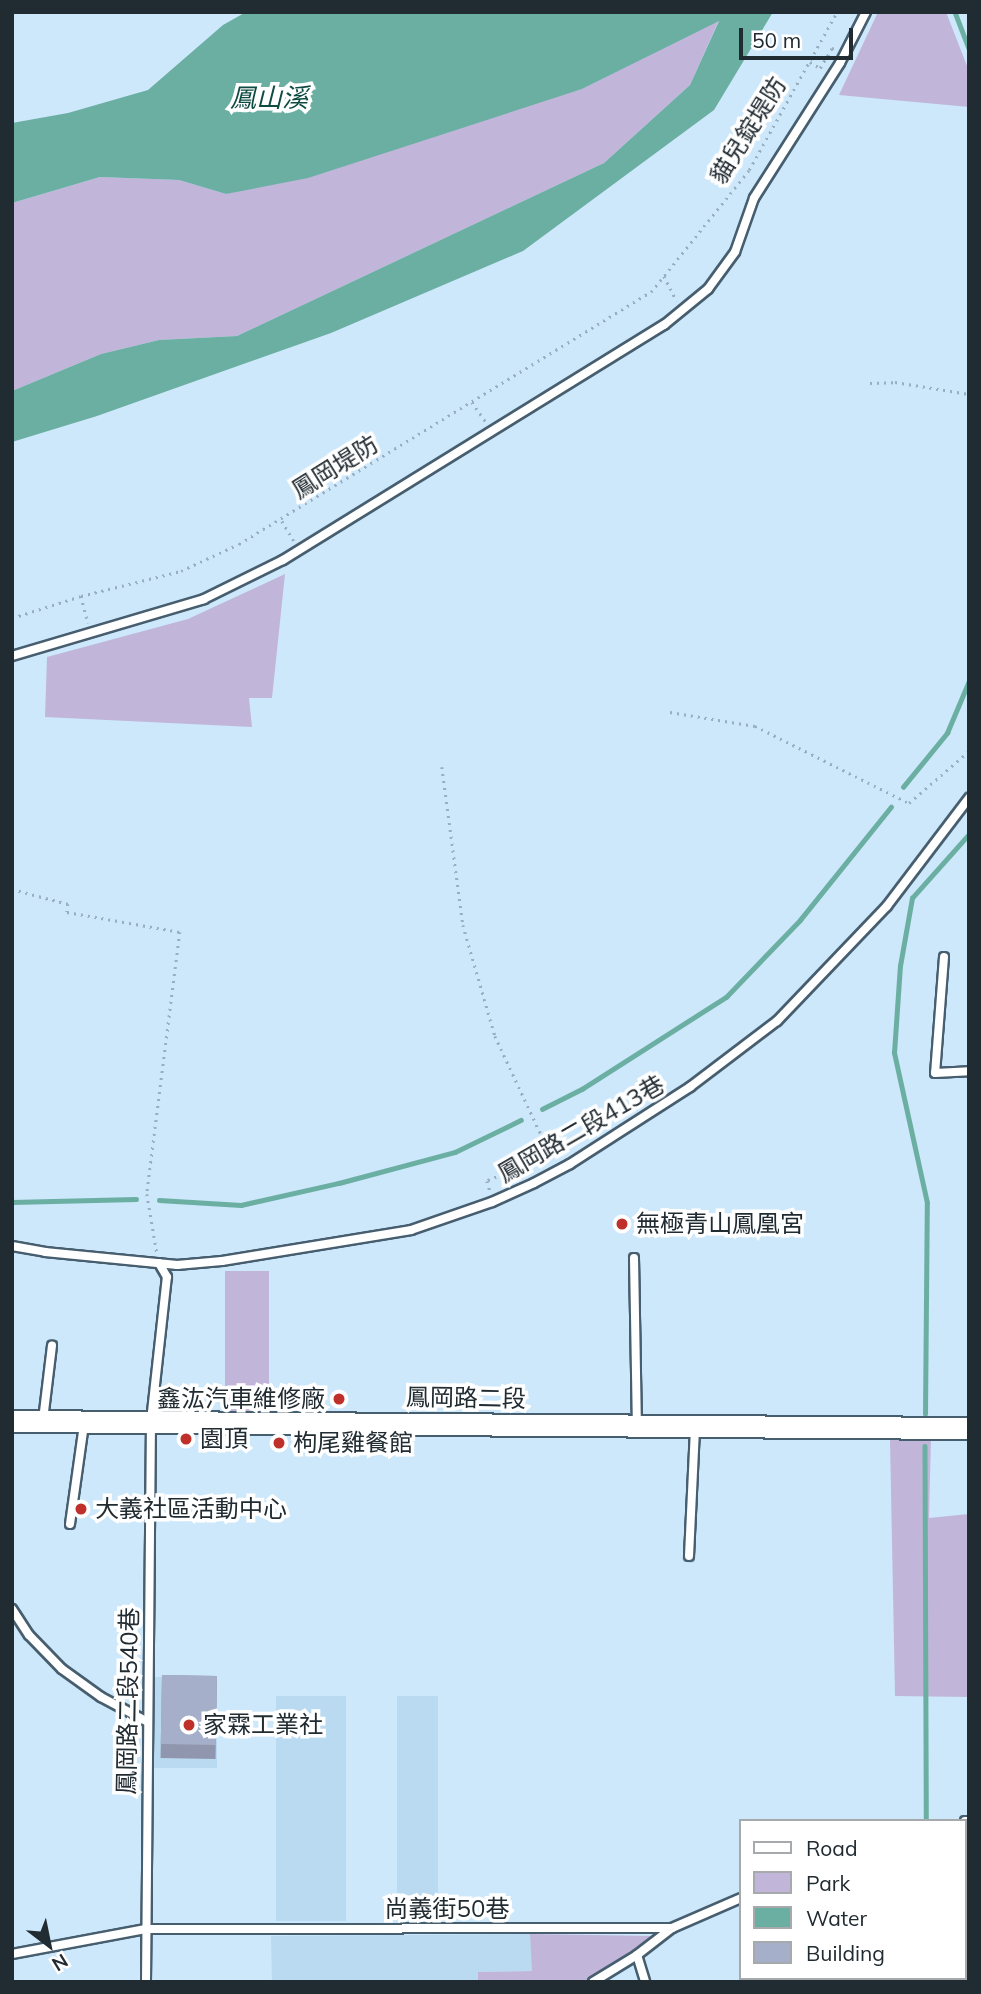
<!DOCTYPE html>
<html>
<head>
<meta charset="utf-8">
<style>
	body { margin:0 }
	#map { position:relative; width:981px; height:1994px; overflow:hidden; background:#cde7fb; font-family:Mulish,"Noto Sans TC",sans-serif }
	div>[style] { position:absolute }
	.built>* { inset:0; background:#badaf1; transform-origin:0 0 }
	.green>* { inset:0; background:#c1b6d9; transform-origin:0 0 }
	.water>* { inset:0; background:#6bafa3 }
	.stream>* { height:4.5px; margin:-2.25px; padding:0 2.25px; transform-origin:2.25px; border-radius:2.25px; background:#6bafa3 }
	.path>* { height:2.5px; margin-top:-1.25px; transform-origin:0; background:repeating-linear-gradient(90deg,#99aebe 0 2px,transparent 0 7px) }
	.roads { filter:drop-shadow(2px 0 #475e6f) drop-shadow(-2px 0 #475e6f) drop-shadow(0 2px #475e6f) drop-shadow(0 -2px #475e6f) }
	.service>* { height:8px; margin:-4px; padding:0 4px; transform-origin:4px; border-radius:4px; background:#fff }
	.tertiary>* { height:21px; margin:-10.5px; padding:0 10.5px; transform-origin:10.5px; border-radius:10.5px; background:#fff }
	.wall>* { inset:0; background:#8f96ad; transform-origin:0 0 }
	.building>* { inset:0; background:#a6afc9; transform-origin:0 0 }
	.dots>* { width:19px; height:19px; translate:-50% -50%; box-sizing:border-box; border:4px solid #fff; border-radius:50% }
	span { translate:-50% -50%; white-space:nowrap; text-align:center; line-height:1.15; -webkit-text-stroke:7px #fff; paint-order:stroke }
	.street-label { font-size:24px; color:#212b32 }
	.poi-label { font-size:24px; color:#212b32 }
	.left { translate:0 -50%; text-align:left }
	.right { translate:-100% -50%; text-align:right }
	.water-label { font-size:26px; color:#0e4b42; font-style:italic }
	.frame { position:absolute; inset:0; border:14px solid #212b32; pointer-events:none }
	.legend { position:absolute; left:739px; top:1819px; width:228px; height:161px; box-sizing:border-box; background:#fff; border:2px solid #a6aaad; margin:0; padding:9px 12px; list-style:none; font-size:21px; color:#212b32 }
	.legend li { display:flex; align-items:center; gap:14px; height:35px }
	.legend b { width:35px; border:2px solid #a6aaad }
	.north { position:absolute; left:14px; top:1910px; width:70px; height:70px; -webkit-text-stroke:5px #fff; paint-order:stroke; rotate:148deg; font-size:19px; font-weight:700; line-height:28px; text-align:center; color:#212b32 }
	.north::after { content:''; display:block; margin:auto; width:24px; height:32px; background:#212b32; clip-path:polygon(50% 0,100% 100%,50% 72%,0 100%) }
	.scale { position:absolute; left:739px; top:28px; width:114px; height:32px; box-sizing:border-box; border:4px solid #212b32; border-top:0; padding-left:9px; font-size:21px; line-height:24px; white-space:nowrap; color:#212b32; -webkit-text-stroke:5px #fff; paint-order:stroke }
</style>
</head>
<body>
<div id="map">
	<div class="built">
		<i style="left:154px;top:1677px;width:63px;height:91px"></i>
		<i style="left:276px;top:1696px;width:70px;height:225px"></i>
		<i style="left:397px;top:1696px;width:41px;height:226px"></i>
		<i style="clip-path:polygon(530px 1934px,533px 1971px,478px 1972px,478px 1982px,272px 1982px,271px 1936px)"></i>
	</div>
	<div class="green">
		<i style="clip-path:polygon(878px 12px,946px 12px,969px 71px,969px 107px,839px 95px)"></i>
		<i style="clip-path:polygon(719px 20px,690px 85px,604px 163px,237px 336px,159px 340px,101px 354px,12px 391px,12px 203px,100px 177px,179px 180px,226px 194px,582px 89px)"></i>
		<i style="clip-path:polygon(285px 574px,272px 698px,249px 698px,252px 727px,45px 717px,47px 657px,188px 619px)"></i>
		<i style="left:269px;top:1271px;width:142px;height:44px;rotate:90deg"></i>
		<i style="clip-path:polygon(931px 1437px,929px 1518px,969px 1514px,969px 1697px,895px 1696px,890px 1440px)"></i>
		<i style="clip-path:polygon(530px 1934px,655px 1936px,607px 1969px,582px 1982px,478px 1982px,478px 1972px,532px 1971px)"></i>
	</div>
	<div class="water">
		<i style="clip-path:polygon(246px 12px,773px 12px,714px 110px,523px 251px,331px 333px,97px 416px,12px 442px,12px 391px,101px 354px,159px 340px,237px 336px,604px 163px,690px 85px,719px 21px,582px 89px,308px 178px,226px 194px,179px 180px,100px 177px,12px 203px,12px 123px,68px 113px,148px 90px,223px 25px)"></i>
	</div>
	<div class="stream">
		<i style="left:955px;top:12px;width:40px;rotate:69deg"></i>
		<i style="left:903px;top:787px;width:70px;rotate:-50.8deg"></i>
		<i style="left:947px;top:733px;width:56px;rotate:-67.1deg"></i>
		<i style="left:542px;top:1109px;width:45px;rotate:-26.6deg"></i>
		<i style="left:582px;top:1089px;width:171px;rotate:-32.6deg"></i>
		<i style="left:726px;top:997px;width:107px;rotate:-46.1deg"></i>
		<i style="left:800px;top:920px;width:145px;rotate:-51.2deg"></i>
		<i style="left:159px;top:1200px;width:82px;rotate:3.5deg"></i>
		<i style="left:241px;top:1205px;width:100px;rotate:-12.7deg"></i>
		<i style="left:339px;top:1183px;width:120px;rotate:-15deg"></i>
		<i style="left:455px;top:1152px;width:73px;rotate:-25.9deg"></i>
		<i style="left:12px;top:1202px;width:124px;rotate:-1.4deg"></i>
		<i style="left:925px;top:1414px;width:211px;rotate:-89.5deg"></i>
		<i style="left:927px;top:1203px;width:154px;rotate:-102.4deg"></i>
		<i style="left:894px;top:1053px;width:87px;rotate:-86.1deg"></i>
		<i style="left:900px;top:966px;width:69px;rotate:-80deg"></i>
		<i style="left:912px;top:898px;width:86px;rotate:-48.3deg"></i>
		<i style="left:925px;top:1446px;width:375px;rotate:89.8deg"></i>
		<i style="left:965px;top:1887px;width:95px;rotate:89.4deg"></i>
		<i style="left:890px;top:1982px;width:6px;rotate:-45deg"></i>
	</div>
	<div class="path">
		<i style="left:810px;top:62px;width:12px;rotate:31deg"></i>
		<i style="left:820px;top:68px;width:23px;rotate:-59deg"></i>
		<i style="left:832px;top:48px;width:3px;rotate:18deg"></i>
		<i style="left:664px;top:276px;width:28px;rotate:63deg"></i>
		<i style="left:870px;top:383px;width:25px;rotate:-2deg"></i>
		<i style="left:895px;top:382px;width:75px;rotate:9.2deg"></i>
		<i style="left:472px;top:402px;width:24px;rotate:55deg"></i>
		<i style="left:282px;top:521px;width:23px;rotate:59deg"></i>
		<i style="left:81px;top:596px;width:28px;rotate:75deg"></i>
		<i style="left:12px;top:618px;width:72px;rotate:-17.7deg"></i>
		<i style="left:81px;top:596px;width:103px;rotate:-14deg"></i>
		<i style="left:181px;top:571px;width:64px;rotate:-25deg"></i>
		<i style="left:239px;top:544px;width:483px;rotate:-31.5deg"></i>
		<i style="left:651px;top:292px;width:156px;rotate:-51.2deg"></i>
		<i style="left:749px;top:170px;width:181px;rotate:-60.9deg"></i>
		<i style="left:670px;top:712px;width:86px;rotate:9.4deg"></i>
		<i style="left:755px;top:726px;width:172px;rotate:26.6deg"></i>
		<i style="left:909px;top:803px;width:79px;rotate:-40.9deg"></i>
		<i style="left:442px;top:767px;width:159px;rotate:82.4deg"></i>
		<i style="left:463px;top:925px;width:116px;rotate:73.9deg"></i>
		<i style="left:495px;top:1036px;width:120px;rotate:64.9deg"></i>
		<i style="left:546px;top:1145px;width:19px;rotate:125deg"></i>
		<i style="left:535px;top:1161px;width:52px;rotate:157.4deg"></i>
		<i style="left:487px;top:1181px;width:10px;rotate:73deg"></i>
		<i style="left:12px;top:889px;width:58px;rotate:15deg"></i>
		<i style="left:68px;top:904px;width:8px;rotate:97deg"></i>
		<i style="left:67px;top:912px;width:115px;rotate:10deg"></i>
		<i style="left:180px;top:932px;width:264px;rotate:97.2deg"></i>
		<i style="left:147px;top:1194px;width:60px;rotate:80.4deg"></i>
	</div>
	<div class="roads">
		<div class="service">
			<i style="left:12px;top:656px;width:200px;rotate:-16.5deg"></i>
			<i style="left:204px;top:599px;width:88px;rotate:-26.3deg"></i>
			<i style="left:283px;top:560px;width:448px;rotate:-31.7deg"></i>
			<i style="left:664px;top:325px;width:57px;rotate:-39.3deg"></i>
			<i style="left:708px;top:289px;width:46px;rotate:-53.9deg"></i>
			<i style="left:735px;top:252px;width:57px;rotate:-70.6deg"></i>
			<i style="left:754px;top:198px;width:160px;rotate:-57.5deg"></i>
			<i style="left:840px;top:63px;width:57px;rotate:-63deg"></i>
			<i style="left:944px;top:957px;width:116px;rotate:94.4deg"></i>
			<i style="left:935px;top:1073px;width:34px;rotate:-3deg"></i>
			<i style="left:12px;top:1246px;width:34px;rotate:10deg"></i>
			<i style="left:45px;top:1252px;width:133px;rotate:5.6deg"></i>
			<i style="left:177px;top:1265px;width:45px;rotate:-5.1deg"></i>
			<i style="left:222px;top:1261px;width:192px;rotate:-9.3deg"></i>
			<i style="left:411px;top:1230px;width:86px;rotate:-19.1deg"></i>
			<i style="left:492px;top:1202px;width:46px;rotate:-24.3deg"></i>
			<i style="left:534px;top:1183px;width:41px;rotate:-27.8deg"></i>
			<i style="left:570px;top:1164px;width:143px;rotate:-32.7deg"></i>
			<i style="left:690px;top:1087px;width:109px;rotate:-37.2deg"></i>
			<i style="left:777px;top:1021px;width:159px;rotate:-46.3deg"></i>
			<i style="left:887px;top:906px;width:136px;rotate:-52.8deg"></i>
			<i style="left:634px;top:1258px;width:166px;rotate:89deg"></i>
			<i style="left:43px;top:1420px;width:75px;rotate:-83.1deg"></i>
			<i style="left:70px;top:1524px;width:101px;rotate:-82deg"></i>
			<i style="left:689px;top:1556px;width:129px;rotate:-87.3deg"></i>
			<i style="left:12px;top:1609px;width:31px;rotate:57deg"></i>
			<i style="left:29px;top:1635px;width:47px;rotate:45.9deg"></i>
			<i style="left:62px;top:1669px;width:48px;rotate:35.7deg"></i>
			<i style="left:101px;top:1697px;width:51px;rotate:28.1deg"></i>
			<i style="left:965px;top:1821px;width:4px"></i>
			<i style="left:12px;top:1954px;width:136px;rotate:-10.6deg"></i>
			<i style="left:146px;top:1929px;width:526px;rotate:-0.11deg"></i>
			<i style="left:672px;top:1928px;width:75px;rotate:-23.5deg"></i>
			<i style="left:637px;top:1955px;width:28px;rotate:73deg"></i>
			<i style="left:146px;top:1982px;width:561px;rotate:-89.49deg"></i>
			<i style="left:151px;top:1421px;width:145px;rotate:-83.7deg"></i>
			<i style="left:167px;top:1277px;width:16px;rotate:-120deg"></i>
			<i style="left:593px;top:1982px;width:52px;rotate:-31.5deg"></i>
			<i style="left:637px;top:1955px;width:44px;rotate:-37.6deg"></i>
		</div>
		<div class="tertiary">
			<i style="left:12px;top:1421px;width:957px;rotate:0.42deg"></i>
		</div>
	</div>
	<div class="wall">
		<i style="left:162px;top:1675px;width:55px;height:83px;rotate:1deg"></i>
	</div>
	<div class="building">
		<i style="left:162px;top:1675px;width:55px;height:69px;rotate:1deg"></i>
	</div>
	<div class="dots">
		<i style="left:622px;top:1224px;background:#be3029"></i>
		<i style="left:339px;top:1399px;background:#be3029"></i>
		<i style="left:186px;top:1439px;background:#be3029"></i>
		<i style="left:279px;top:1443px;background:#be3029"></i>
		<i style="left:81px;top:1509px;background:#be3029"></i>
		<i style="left:189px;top:1725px;background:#be3029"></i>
	</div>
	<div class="street-label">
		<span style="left:748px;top:130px;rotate:-58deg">貓兒錠堤防</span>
		<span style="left:335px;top:467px;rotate:-32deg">鳳岡堤防</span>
		<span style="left:581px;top:1129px;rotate:-30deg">鳳岡路二段413巷</span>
		<span style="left:466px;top:1398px;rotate:1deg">鳳岡路二段</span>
		<span style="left:128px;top:1701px;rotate:-89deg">鳳岡路二段540巷</span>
		<span style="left:447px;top:1909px">尚義街50巷</span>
	</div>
	<div class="poi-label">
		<span class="left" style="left:636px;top:1224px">無極青山鳳凰宮</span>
		<span class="right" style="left:325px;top:1399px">鑫汯汽車維修廠</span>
		<span class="left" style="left:200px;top:1439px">園頂</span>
		<span class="left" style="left:293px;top:1443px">枸尾雞餐館</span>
		<span class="left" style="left:95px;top:1509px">大義社區活動中心</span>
		<span class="left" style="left:203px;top:1725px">家霖工業社</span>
	</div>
	<div class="water-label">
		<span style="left:269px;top:98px">鳳山溪</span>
	</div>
	<div class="frame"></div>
	<ul class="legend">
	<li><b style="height:9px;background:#fff"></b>Road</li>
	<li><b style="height:19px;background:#c1b6d9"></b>Park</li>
	<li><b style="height:19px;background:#6bafa3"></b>Water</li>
	<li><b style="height:19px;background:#a6afc9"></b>Building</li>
	</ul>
	<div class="north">N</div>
	<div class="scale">50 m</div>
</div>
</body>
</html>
